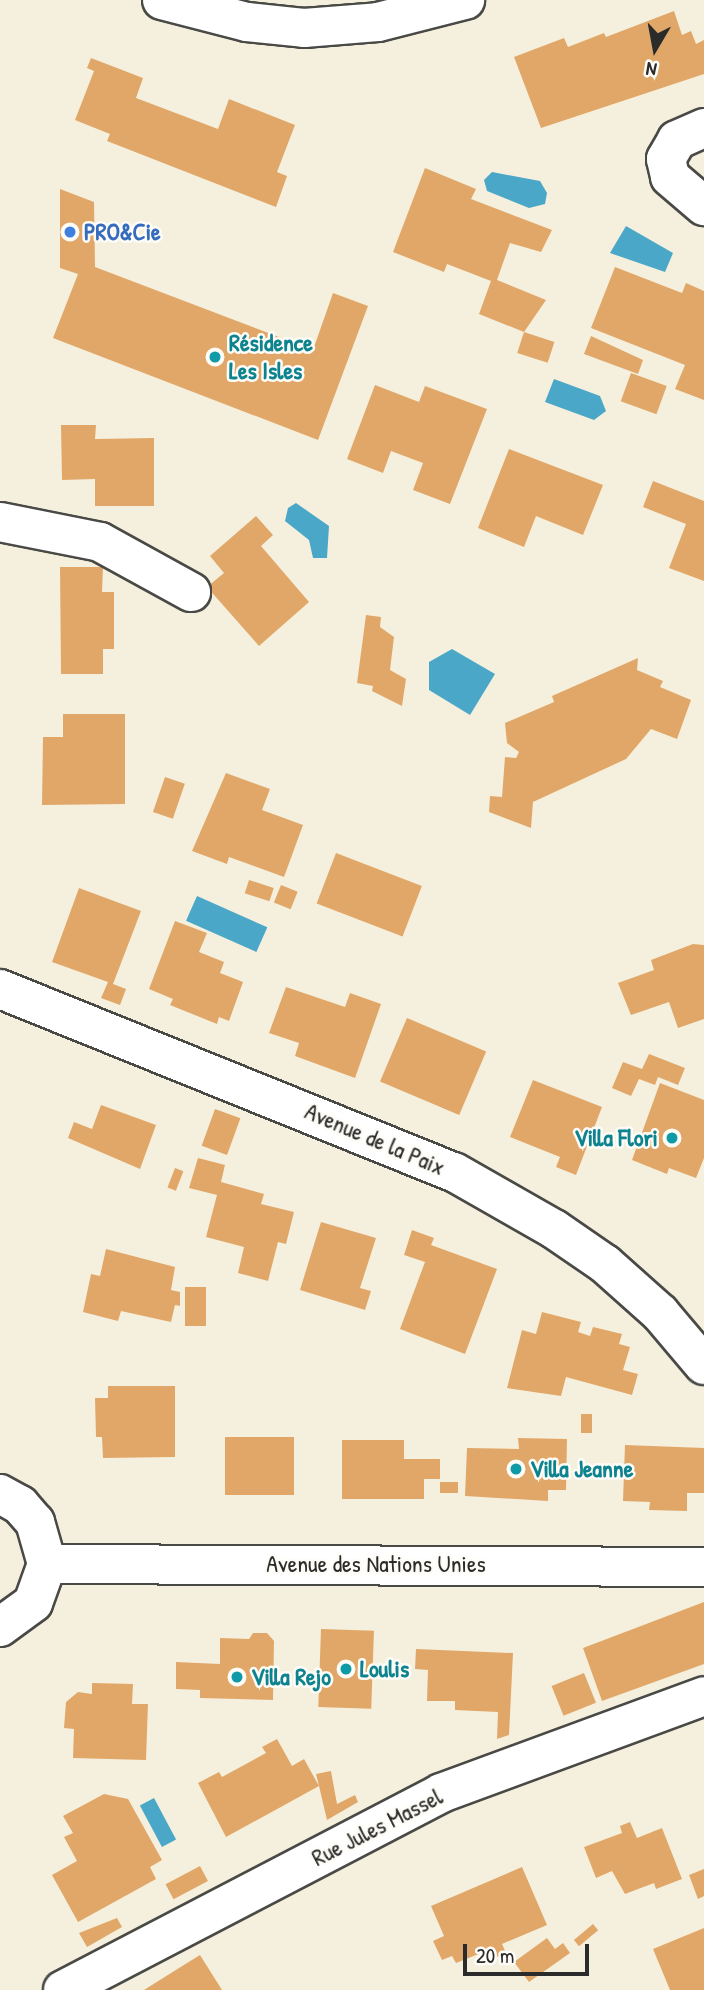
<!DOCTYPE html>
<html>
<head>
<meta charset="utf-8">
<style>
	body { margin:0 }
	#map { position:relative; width:704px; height:1990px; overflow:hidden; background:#f5f0dd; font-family:"Patrick Hand",sans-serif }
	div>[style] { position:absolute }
	.water>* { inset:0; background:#4aa7c8; transform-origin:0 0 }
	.building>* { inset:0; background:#e1a768; transform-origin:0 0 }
	.roads { filter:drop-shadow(2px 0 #494946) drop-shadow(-2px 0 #494946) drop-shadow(0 2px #494946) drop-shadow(0 -2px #494946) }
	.minor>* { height:38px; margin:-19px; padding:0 19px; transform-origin:19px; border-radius:19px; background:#fff }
	.major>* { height:38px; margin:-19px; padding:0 19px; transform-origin:19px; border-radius:19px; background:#fff }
	.dots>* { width:19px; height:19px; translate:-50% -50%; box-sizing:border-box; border:4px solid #fdfcf7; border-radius:50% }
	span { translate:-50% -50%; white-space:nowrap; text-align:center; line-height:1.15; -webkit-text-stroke:5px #fdfcf7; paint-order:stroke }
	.shop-label { font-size:24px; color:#366cbe; font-weight:700 }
	.left { translate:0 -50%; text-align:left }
	.culture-label { font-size:24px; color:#0d838f; font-weight:700 }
	.right { translate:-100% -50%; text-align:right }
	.street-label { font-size:24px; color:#2b2b2b }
	.north { position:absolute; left:620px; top:14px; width:70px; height:70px; -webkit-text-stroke:5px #fdfcf7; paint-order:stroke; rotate:190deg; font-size:19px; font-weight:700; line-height:28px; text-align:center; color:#2b2b2b }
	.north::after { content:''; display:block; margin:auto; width:24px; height:32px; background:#2b2b2b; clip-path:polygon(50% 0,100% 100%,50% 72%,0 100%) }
	.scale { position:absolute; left:463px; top:1944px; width:126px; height:32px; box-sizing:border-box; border:4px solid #2b2b2b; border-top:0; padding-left:9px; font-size:21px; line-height:24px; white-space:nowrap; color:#2b2b2b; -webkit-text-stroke:5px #fdfcf7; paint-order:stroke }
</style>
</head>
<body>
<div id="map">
	<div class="water">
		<i style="clip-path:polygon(492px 172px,540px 181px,547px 193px,545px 204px,529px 208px,487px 191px,484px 180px)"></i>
		<i style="clip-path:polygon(626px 226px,673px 253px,665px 272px,610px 253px)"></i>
		<i style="clip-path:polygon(554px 379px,600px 396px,606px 411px,594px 420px,545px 402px)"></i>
		<i style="clip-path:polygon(296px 503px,329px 526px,327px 558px,313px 558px,309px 540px,285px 521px,288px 508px)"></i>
		<i style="clip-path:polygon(452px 649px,495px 674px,470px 715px,429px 690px,429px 662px)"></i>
		<i style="left:197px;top:896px;width:77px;height:27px;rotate:24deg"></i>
		<i style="left:154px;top:1798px;width:47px;height:16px;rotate:62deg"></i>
	</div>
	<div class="building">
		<i style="clip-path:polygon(674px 11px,682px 35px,691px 31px,696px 44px,704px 40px,704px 74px,541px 128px,514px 57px,564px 38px,568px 47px,604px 33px,606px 37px)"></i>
		<i style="clip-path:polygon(91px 58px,143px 78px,136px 98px,218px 129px,229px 99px,295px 125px,277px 172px,287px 176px,276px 207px,107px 141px,110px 134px,75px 120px,94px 71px,87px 68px)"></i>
		<i style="clip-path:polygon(425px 168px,476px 189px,471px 199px,552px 230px,541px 252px,510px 243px,497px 280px,546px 300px,524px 332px,479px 314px,491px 281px,447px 264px,444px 272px,393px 252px)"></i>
		<i style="clip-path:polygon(60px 189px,94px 202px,95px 267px,313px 350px,333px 293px,368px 306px,318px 440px,53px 338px,78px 274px,60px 268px)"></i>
		<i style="clip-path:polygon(615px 267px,682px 293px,686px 283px,704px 291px,704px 400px,675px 389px,685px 365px,591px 328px)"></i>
		<i style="left:524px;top:332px;width:32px;height:22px;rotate:18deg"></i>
		<i style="clip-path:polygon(591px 336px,643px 360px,638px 374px,584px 354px)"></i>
		<i style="left:631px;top:373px;width:38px;height:30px;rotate:20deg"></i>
		<i style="clip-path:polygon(375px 385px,419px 402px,425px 386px,487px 409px,450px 504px,413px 490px,423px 463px,391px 451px,383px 473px,347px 459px)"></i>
		<i style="clip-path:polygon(61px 425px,96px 425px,95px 439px,154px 438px,154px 506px,95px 506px,95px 479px,62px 480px)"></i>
		<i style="clip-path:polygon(509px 449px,603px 485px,583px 535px,536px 516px,524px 547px,478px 528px)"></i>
		<i style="clip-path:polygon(653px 481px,704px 501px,704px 581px,669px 568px,686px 524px,643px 507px)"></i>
		<i style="clip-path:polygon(256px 516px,273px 535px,261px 546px,309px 602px,259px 646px,207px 587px,224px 573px,210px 556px)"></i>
		<i style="clip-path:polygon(60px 567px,103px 567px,102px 592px,114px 592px,114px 649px,103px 649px,103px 674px,61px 674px)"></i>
		<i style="clip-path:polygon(366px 615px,381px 617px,380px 627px,394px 637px,390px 670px,406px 679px,402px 706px,372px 691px,373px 686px,357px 683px)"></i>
		<i style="clip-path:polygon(638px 658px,637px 670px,663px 681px,660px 687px,691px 700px,677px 739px,651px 729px,626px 759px,533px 802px,531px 828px,489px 812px,490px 796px,502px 797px,505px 757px,516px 758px,519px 752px,507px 743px,505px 723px,554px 702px,552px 696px)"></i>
		<i style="clip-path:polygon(63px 714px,125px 714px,125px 804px,42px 805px,43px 737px,63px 737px)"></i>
		<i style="clip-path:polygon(226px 773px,270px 789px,262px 810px,303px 825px,284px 877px,229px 857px,227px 864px,192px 851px)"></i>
		<i style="left:165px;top:777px;width:21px;height:37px;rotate:19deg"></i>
		<i style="left:336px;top:853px;width:92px;height:54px;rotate:21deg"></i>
		<i style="left:249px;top:880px;width:26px;height:14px;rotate:18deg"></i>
		<i style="left:281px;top:885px;width:18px;height:19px;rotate:22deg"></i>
		<i style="clip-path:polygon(79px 888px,141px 911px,113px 984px,126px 989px,120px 1005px,101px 998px,108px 982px,52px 962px)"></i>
		<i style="clip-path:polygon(175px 921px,207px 933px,199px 952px,224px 962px,220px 973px,243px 982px,229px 1021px,219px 1017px,217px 1024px,170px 1005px,173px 999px,149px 989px)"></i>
		<i style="clip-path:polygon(693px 944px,704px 945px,704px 1019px,678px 1028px,669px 1002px,631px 1015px,618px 983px,654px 970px,651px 960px)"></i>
		<i style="clip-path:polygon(286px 987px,345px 1007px,350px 993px,381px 1004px,355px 1078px,295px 1056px,299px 1043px,269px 1033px)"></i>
		<i style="left:407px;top:1018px;width:86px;height:69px;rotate:23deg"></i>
		<i style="clip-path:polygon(649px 1054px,685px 1068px,678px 1085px,658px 1077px,655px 1085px,639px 1079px,631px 1096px,612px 1088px,623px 1062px,642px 1069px)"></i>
		<i style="clip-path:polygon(533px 1080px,602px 1107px,576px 1175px,556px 1167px,560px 1157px,510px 1137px)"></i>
		<i style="clip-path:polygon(660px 1083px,704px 1100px,704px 1158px,696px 1178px,669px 1168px,667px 1174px,632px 1160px)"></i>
		<i style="clip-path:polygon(101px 1105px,156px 1125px,140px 1169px,68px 1138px,74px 1122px,92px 1129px)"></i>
		<i style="left:215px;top:1109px;width:27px;height:39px;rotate:20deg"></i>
		<i style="clip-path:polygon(198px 1158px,225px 1165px,221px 1182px,264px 1194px,261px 1204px,294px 1212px,286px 1244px,278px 1242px,268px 1281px,238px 1273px,244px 1247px,206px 1237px,217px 1195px,189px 1188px)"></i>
		<i style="left:175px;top:1168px;width:9px;height:21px;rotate:21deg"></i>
		<i style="clip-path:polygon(321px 1222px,376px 1238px,360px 1288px,371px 1291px,365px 1310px,300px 1290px)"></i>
		<i style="clip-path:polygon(412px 1230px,434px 1238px,431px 1245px,497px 1269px,465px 1354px,400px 1329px,425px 1262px,404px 1255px)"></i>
		<i style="clip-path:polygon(106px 1249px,175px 1267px,171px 1290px,180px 1292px,180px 1306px,175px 1305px,171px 1322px,121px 1311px,118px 1321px,83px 1312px,91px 1274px,100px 1276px)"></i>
		<i style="left:185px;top:1287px;width:21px;height:39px"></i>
		<i style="clip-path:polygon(542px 1312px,581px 1322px,578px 1332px,590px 1336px,593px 1327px,622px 1334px,619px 1344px,630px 1347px,623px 1370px,638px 1374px,632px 1395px,566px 1377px,561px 1396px,507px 1388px,522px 1330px,536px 1334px)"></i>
		<i style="clip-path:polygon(108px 1386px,175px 1386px,175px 1457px,103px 1458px,102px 1437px,96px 1437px,95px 1398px,108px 1398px)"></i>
		<i style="left:581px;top:1414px;width:11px;height:19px"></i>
		<i style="left:225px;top:1437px;width:69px;height:58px"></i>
		<i style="clip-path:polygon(518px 1438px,567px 1439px,566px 1490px,548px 1490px,548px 1501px,465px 1496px,467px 1448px,519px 1449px)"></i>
		<i style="clip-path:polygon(342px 1440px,404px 1440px,404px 1459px,440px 1459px,440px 1479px,424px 1479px,424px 1499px,342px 1499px)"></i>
		<i style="clip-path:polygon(625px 1445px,704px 1448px,704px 1493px,687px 1493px,687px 1511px,649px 1510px,650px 1502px,623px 1501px)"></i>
		<i style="left:440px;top:1482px;width:18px;height:11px"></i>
		<i style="clip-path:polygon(704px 1602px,704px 1664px,602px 1701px,583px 1648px)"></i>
		<i style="left:321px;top:1629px;width:53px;height:78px;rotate:2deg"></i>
		<i style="clip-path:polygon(253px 1633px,267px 1633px,274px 1641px,273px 1700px,200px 1698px,200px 1690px,176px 1689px,176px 1662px,220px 1664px,220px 1638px,249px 1639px)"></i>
		<i style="clip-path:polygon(416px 1649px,513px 1653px,509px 1735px,497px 1739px,498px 1712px,455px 1710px,455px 1701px,427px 1701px,428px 1670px,415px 1669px)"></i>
		<i style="left:584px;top:1673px;width:32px;height:35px;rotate:68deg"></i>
		<i style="clip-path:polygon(92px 1683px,133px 1684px,132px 1704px,148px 1704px,146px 1760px,73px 1758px,74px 1729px,64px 1728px,66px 1702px,78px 1692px,92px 1694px)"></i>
		<i style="clip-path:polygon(277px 1739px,292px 1766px,304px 1759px,319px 1786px,316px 1774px,331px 1771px,337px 1804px,355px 1795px,358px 1802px,327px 1820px,319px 1786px,226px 1837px,198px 1783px,219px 1772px,222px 1777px,266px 1753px,262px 1747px)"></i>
		<i style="clip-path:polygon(104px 1794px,128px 1799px,162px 1860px,150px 1867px,156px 1879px,78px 1922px,52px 1875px,77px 1861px,64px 1837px,73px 1833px,63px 1816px)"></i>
		<i style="clip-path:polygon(630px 1822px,637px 1838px,662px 1828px,682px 1879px,656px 1889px,654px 1883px,625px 1894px,612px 1871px,596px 1878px,584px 1847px,622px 1833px,620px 1826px)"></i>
		<i style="left:200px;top:1866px;width:17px;height:39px;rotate:62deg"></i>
		<i style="clip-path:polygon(522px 1867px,547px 1925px,502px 1944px,506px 1953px,485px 1962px,481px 1953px,456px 1963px,452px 1956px,442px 1960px,433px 1941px,444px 1936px,431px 1906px)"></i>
		<i style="clip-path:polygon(704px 1869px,704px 1896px,698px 1899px,689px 1875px)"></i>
		<i style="clip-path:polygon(117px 1918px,122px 1927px,87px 1947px,79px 1933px)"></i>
		<i style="left:593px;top:1924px;width:8px;height:25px;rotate:50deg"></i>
		<i style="clip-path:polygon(704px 1928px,704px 1990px,670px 1990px,653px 1949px)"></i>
		<i style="clip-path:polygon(547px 1938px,555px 1949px,563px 1943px,570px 1953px,529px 1982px,514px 1962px)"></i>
		<i style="clip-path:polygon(200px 1955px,222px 1990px,144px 1990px,179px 1968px)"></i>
	</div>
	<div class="roads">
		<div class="minor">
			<i style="left:162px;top:0;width:88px;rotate:14.5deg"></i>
			<i style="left:247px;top:22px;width:57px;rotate:6deg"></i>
			<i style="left:304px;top:28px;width:74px;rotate:-4.6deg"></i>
			<i style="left:378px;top:22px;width:90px;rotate:-14.2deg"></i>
			<i style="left:704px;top:128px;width:30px;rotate:156deg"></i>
			<i style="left:677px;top:140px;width:22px;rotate:120deg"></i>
			<i style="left:666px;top:159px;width:18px;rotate:77deg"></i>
			<i style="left:670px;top:177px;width:45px;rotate:40.5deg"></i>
			<i style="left:0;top:522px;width:102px;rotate:11.3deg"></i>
			<i style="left:100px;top:542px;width:104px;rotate:28.8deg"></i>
			<i style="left:0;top:989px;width:489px;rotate:22deg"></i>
			<i style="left:454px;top:1172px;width:115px;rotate:29.7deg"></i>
			<i style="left:554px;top:1229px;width:62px;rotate:34.5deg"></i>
			<i style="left:605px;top:1264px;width:74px;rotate:41.7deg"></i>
			<i style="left:660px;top:1313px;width:68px;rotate:49.8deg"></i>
			<i style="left:47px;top:1564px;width:657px;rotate:0.26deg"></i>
			<i style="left:63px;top:1990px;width:426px;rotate:-27.5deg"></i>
			<i style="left:441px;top:1793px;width:280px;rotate:-20.2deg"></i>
		</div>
		<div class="major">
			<i style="left:0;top:1494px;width:23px;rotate:29deg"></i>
			<i style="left:20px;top:1505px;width:23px;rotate:49deg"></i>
			<i style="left:35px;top:1522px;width:44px;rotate:74.1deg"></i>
			<i style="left:47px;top:1564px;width:41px;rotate:109.7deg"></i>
			<i style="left:33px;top:1603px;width:41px;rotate:144deg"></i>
		</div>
	</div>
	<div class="dots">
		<i style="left:70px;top:232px;background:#3f7fe0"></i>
		<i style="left:215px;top:357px;background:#0f9aa8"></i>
		<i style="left:672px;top:1138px;background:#0f9aa8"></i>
		<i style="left:516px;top:1469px;background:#0f9aa8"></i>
		<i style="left:346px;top:1669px;background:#0f9aa8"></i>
		<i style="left:237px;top:1677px;background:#0f9aa8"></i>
	</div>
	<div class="shop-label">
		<span class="left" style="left:84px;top:232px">PRO&amp;Cie</span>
	</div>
	<div class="culture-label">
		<span class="left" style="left:229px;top:357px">Résidence<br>Les Isles</span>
		<span class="right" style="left:658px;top:1138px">Villa Flori</span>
		<span class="left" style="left:530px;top:1469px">Villa Jeanne</span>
		<span class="left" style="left:360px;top:1669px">Loulis</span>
		<span class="left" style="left:251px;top:1677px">Villa Rejo</span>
	</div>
	<div class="street-label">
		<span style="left:375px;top:1139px;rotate:23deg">Avenue de la Paix</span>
		<span style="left:376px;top:1564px">Avenue des Nations Unies</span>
		<span style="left:377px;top:1827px;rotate:-27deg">Rue Jules Massel</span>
	</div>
	<div class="north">N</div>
	<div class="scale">20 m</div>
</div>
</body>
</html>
